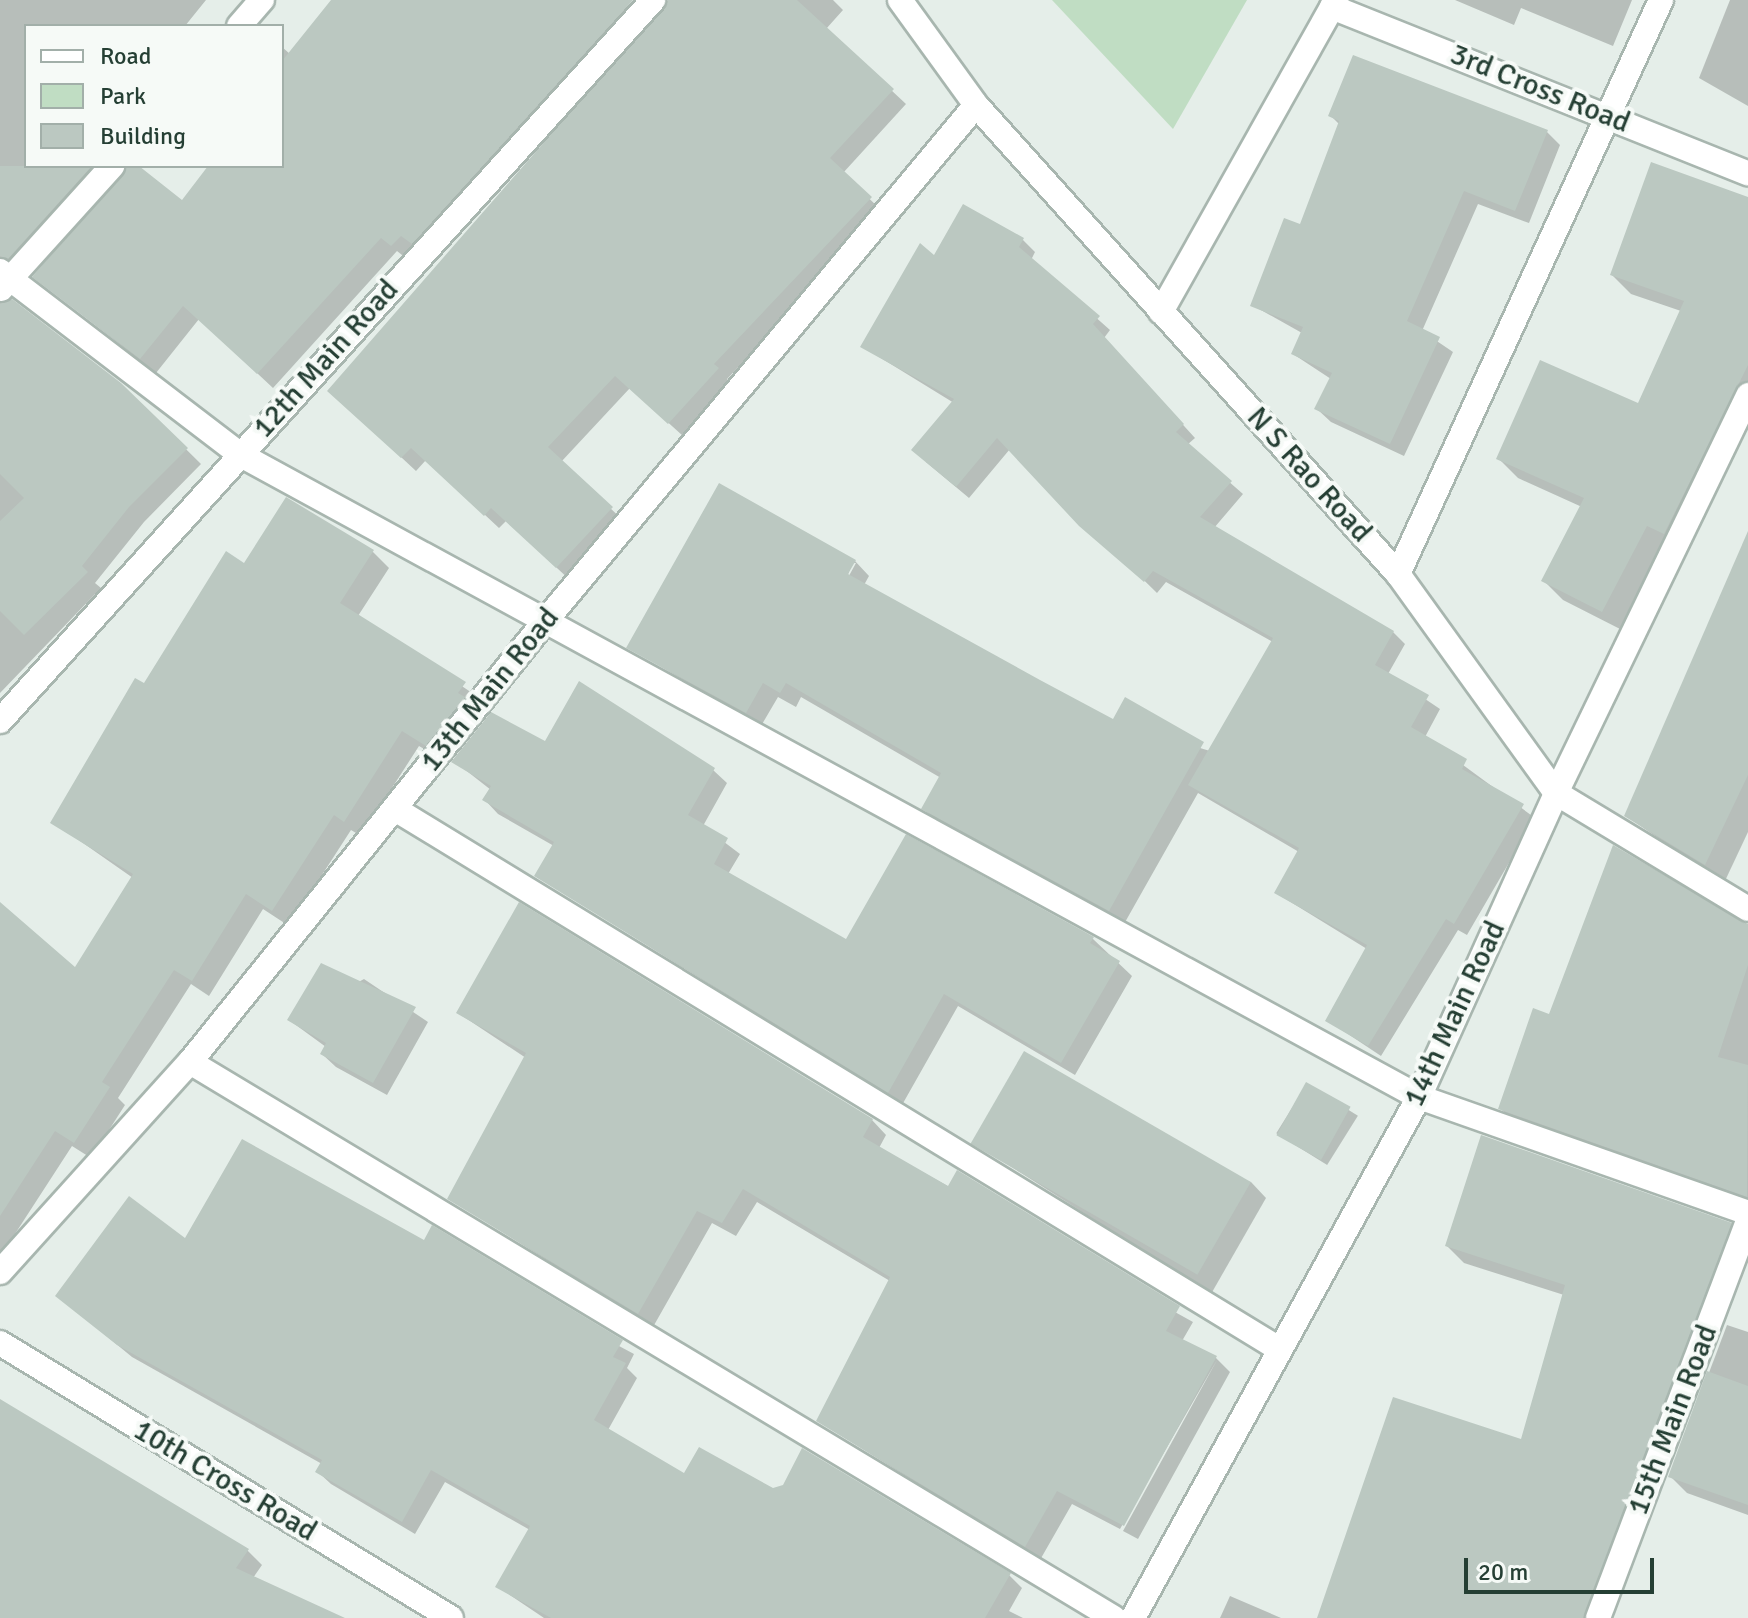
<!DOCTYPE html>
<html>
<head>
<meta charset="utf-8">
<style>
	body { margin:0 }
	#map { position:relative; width:1748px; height:1618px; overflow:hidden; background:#e5eee9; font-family:Signika,sans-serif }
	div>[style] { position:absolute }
	.green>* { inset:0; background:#c0ddc3 }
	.shadow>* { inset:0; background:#0003; transform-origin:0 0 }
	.building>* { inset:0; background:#bbc8c1; transform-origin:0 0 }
	.roads { filter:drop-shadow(2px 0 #a8b6af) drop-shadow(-2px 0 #a8b6af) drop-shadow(0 2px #a8b6af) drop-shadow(0 -2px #a8b6af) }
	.minor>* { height:24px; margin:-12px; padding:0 12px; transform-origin:12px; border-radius:12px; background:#fff }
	span { translate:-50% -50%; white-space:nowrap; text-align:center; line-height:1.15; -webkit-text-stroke:8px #f6faf7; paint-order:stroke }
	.street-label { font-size:30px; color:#253f34 }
	.legend { position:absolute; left:24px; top:24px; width:260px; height:144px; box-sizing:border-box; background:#f6faf7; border:2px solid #a2afa9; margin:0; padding:10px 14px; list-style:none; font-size:24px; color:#253f34 }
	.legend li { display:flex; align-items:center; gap:16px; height:40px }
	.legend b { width:40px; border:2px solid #a2afa9 }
	.scale { position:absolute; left:1464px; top:1558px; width:190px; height:36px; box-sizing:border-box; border:4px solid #253f34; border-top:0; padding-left:10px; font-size:24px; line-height:28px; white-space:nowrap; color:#253f34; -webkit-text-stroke:6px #f6faf7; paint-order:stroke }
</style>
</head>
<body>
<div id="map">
	<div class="green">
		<i style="clip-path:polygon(1052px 0,1247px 0,1173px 129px)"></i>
	</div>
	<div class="shadow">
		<i style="clip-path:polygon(0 0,206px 0,185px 26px,26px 26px,26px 166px,136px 166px,183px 203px,211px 166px,282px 166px,282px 47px,290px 54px,332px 0,628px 0,623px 5px,640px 22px,407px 259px,397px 251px,273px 388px,199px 319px,156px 373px,35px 277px,128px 167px,2px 276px,4px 301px,120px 384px,201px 464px,144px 522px,95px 583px,101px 588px,0 693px)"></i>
		<i style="clip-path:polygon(735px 0,833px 0,843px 10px,826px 29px,906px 104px,843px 173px,884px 213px,727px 379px,732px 384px,683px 436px,630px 388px,561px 462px,625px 522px,571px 581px,506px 521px,499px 528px,426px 460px,416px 471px,330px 391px,648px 31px)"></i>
		<i style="clip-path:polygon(1455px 0,1632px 0,1613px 46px,1521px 8px,1514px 25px)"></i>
		<i style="clip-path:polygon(1730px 0,1748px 0,1748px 106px,1699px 78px)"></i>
		<i style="clip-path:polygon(1331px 116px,1547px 132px,1560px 145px,1529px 223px,1478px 204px,1422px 331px,1453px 352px,1404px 456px,1331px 422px,1317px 409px,1331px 379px,1293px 354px,1302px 333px,1252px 305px,1301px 227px,1340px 125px)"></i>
		<i style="clip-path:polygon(1748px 199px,1748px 422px,1622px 630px,1563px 600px,1544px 581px,1582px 507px,1518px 478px,1499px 459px,1639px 406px,1681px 311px,1631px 294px,1612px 275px)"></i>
		<i style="clip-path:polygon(evenodd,1023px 240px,1035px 252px,1031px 260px,1110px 330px,1104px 338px,1195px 438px,1187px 445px,1243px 494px,1214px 528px,1393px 632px,1405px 644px,1388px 674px,1440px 709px,1425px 737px,1535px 818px,1467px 935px,1458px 930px,1381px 1056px,1327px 1020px,1367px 949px,1276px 893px,1299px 852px,1198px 793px,1124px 924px,938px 823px,923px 808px,941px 778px,801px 697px,796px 707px,778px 697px,761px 726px,628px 647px,855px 561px,869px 576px,864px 585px,1114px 722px,1210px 751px,1273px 642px,1166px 582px,1157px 593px,1010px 449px,969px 498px,926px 462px,954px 403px,863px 347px,934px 258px,1023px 240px,852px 563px,856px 563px,845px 583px,852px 563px)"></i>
		<i style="clip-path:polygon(1748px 536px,1748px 832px,1724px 883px,1626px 816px)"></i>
		<i style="clip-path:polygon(373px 552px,389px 568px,358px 616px,481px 699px,443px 760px,419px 746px,361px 836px,351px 830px,289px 926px,263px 909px,209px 996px,191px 984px,118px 1098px,125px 1105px,91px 1158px,72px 1146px,0 1257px,0 905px,75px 970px,133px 878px,53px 822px,144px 686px,245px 565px)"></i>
		<i style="clip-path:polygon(546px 744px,713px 770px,727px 783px,703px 826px,740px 854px,728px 874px,847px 942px,1093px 939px,1132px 976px,1075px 1075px,958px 1006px,902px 1105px,537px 876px,554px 846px,498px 814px,485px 800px,491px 790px,454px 761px)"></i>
		<i style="clip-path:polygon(520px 905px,872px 1120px,886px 1135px,879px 1148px,1193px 1322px,1182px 1341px,1216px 1358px,1230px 1372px,1138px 1539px,1123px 1531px,1217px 1360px,1120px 1529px,1072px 1504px,1040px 1560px,818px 1421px,890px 1281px,757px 1202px,736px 1236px,712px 1223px,653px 1327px,450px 1199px,526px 1058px,458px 1013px)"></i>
		<i style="clip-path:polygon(1740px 924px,1748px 924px,1748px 1207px,1517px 1125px,1500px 1108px,1550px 1016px)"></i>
		<i style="clip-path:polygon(364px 979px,428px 1022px,387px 1095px,336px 1067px,322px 1054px,326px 1047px,289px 1020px)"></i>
		<i style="left:1307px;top:1084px;width:60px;height:58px;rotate:32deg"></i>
		<i style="clip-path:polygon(974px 1143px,1251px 1182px,1266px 1198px,1211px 1294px)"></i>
		<i style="clip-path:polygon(1730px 1225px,1748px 1242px,1605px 1618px,1318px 1618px,1522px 1441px,1564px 1295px,1464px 1263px,1447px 1246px)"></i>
		<i style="clip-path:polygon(186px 1241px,424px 1242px,634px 1354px,627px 1368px,637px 1378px,608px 1430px,685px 1476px,773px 1490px,1009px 1575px,1022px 1588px,1009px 1611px,1023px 1618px,544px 1618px,498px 1587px,530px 1530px,445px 1482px,415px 1534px,331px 1484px,318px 1472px,322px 1464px,132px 1357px,58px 1296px)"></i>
		<i style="clip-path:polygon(1727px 1325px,1748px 1332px,1748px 1515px,1687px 1493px,1670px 1476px)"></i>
		<i style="clip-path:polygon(0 1401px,247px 1550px,262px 1565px,253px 1578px,340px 1618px,0 1618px)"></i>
		<i style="clip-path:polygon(1230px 1596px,1281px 1618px,1220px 1618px)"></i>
	</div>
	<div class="building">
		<i style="clip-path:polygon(331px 0,633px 0,412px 244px,401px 236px,391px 246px,381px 238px,257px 374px,183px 306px,140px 359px,32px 277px,127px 166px,139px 166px,182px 200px,208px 166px,282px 166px,282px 61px)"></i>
		<i style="clip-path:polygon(668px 0,797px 0,894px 89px,830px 158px,872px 197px,714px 364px,719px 368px,668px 424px,615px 376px,548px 447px,613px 507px,556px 568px,491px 508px,484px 516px,411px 448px,401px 458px,327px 391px)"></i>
		<i style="clip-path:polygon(1353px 55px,1548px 130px,1515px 211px,1464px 191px,1407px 321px,1440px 337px,1390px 444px,1314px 409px,1332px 373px,1291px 354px,1303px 327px,1250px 306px,1284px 218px,1300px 224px,1339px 121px,1328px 116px)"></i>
		<i style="clip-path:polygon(1651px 162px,1748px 197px,1748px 365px,1664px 534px,1647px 526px,1602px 612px,1541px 581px,1584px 498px,1496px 459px,1540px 360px,1638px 403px,1684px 301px,1610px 275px)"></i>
		<i style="clip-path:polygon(0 166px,92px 166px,8px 259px,0 256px)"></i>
		<i style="clip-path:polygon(963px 204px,1024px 238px,1019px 247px,1100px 316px,1093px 324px,1184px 424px,1176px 432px,1232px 481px,1200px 517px,1394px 631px,1375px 665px,1429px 695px,1411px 727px,1467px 759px,1462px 769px,1524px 804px,1454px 924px,1446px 919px,1368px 1046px,1325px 1021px,1367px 945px,1274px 893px,1299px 848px,1188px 785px,1273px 638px,1153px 571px,1144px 582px,1079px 526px,997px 438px,956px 487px,911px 450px,954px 399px,860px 347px,920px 243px,934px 255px)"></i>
		<i style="clip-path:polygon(12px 299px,121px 383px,188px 448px,129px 507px,82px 566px,88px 572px,24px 635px,0 611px,0 521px,24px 498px,0 474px,0 304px)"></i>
		<i style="clip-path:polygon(719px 483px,856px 560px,848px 574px,1040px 680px,1113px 719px,1125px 697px,1204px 742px,1109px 911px,921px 809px,941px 773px,786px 683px,780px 693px,763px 683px,746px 713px,626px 648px)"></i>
		<i style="clip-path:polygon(286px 497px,374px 550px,340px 603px,466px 682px,458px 693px,465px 697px,426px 746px,402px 731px,344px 822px,334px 815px,272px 911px,246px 894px,192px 981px,174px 970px,102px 1082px,110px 1087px,74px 1143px,55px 1131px,0 1216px,0 902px,75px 967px,133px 874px,50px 823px,135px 678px,144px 683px,226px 551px,244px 563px)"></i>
		<i style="clip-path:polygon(1748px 531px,1748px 775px,1705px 865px,1624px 816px)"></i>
		<i style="clip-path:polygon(579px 681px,715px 768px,688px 815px,728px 838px,714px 864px,846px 939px,906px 834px,1094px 937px,1090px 943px,1120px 961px,1061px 1063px,944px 994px,888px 1093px,534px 876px,554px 842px,482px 800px,491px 786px,451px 762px,491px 712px,545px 741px)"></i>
		<i style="clip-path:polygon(1613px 845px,1748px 924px,1748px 965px,1718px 1057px,1748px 1065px,1747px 1197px,1498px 1109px,1533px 1008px,1549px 1014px)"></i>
		<i style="clip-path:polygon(519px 902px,873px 1119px,863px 1137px,948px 1186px,957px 1170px,1180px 1306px,1166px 1331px,1217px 1356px,1124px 1526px,1057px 1491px,1025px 1547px,816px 1421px,890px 1277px,743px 1189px,722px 1223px,697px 1211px,638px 1314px,447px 1199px,526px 1053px,456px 1013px)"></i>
		<i style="clip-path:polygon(321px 963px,416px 1007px,373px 1083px,320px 1054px,326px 1043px,287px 1020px)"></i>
		<i style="left:1024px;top:1051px;width:262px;height:107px;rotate:30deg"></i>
		<i style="left:1306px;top:1082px;width:51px;height:61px;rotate:29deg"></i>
		<i style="clip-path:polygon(1481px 1135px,1732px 1223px,1583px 1618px,1317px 1618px,1393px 1397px,1521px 1439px,1565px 1285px,1445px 1246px)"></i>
		<i style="clip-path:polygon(242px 1139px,424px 1240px,432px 1225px,623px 1340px,613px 1357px,626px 1363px,594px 1420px,684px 1473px,699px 1447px,773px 1488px,783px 1485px,802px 1448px,1011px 1573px,985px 1618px,551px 1618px,495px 1587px,530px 1526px,431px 1470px,402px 1522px,315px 1472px,322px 1460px,117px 1345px,55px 1296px,129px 1196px,185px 1238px)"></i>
		<i style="clip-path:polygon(1707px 1371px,1748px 1386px,1748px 1505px,1668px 1477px)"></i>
		<i style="clip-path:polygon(0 1399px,249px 1549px,236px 1568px,345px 1618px,0 1618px)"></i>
	</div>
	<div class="roads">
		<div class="minor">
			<i style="left:900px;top:0;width:130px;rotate:54.1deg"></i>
			<i style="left:976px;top:105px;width:631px;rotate:48.02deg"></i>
			<i style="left:1398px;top:574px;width:270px;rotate:54.2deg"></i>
			<i style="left:1556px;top:793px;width:224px;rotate:31.1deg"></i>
			<i style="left:1332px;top:7px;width:448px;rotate:21.8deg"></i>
			<i style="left:239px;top:26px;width:35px;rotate:-49deg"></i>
			<i style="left:0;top:271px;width:301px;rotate:37.4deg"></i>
			<i style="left:239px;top:454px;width:1344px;rotate:28.59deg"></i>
			<i style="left:1419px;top:1097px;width:349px;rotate:19.4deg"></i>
			<i style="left:1px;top:289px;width:166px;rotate:-47.9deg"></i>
			<i style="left:1161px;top:312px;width:358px;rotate:-60.7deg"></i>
			<i style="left:1398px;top:574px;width:631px;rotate:-65.38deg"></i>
			<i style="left:0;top:721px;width:973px;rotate:-47.83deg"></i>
			<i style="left:395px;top:809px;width:1036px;rotate:31.42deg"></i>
			<i style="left:190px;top:1062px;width:1078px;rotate:31.04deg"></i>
			<i style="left:0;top:1272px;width:283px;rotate:-47.9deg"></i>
			<i style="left:190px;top:1062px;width:561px;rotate:-51.15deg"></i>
			<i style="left:542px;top:625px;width:677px;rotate:-50.15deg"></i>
			<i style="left:0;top:1343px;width:528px;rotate:31.37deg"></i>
			<i style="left:1133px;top:1618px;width:594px;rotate:-61.24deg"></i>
			<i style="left:1419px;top:1097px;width:333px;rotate:-65.7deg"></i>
			<i style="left:1556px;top:793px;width:442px;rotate:-64.2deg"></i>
			<i style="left:1598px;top:1618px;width:423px;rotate:-69.3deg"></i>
		</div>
	</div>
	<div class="street-label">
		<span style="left:1540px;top:89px;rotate:22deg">3rd Cross Road</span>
		<span style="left:326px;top:359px;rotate:-48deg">12th Main Road</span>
		<span style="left:1309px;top:475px;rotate:48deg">N S Rao Road</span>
		<span style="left:490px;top:690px;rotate:-51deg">13th Main Road</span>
		<span style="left:1455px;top:1014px;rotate:-65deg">14th Main Road</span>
		<span style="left:1673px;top:1420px;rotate:-69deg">15th Main Road</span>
		<span style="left:225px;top:1481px;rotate:31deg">10th Cross Road</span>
	</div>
	<ul class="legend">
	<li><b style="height:10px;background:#fff"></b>Road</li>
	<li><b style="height:22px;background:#c0ddc3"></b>Park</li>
	<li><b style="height:22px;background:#bbc8c1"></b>Building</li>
	</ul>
	<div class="scale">20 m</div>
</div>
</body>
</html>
